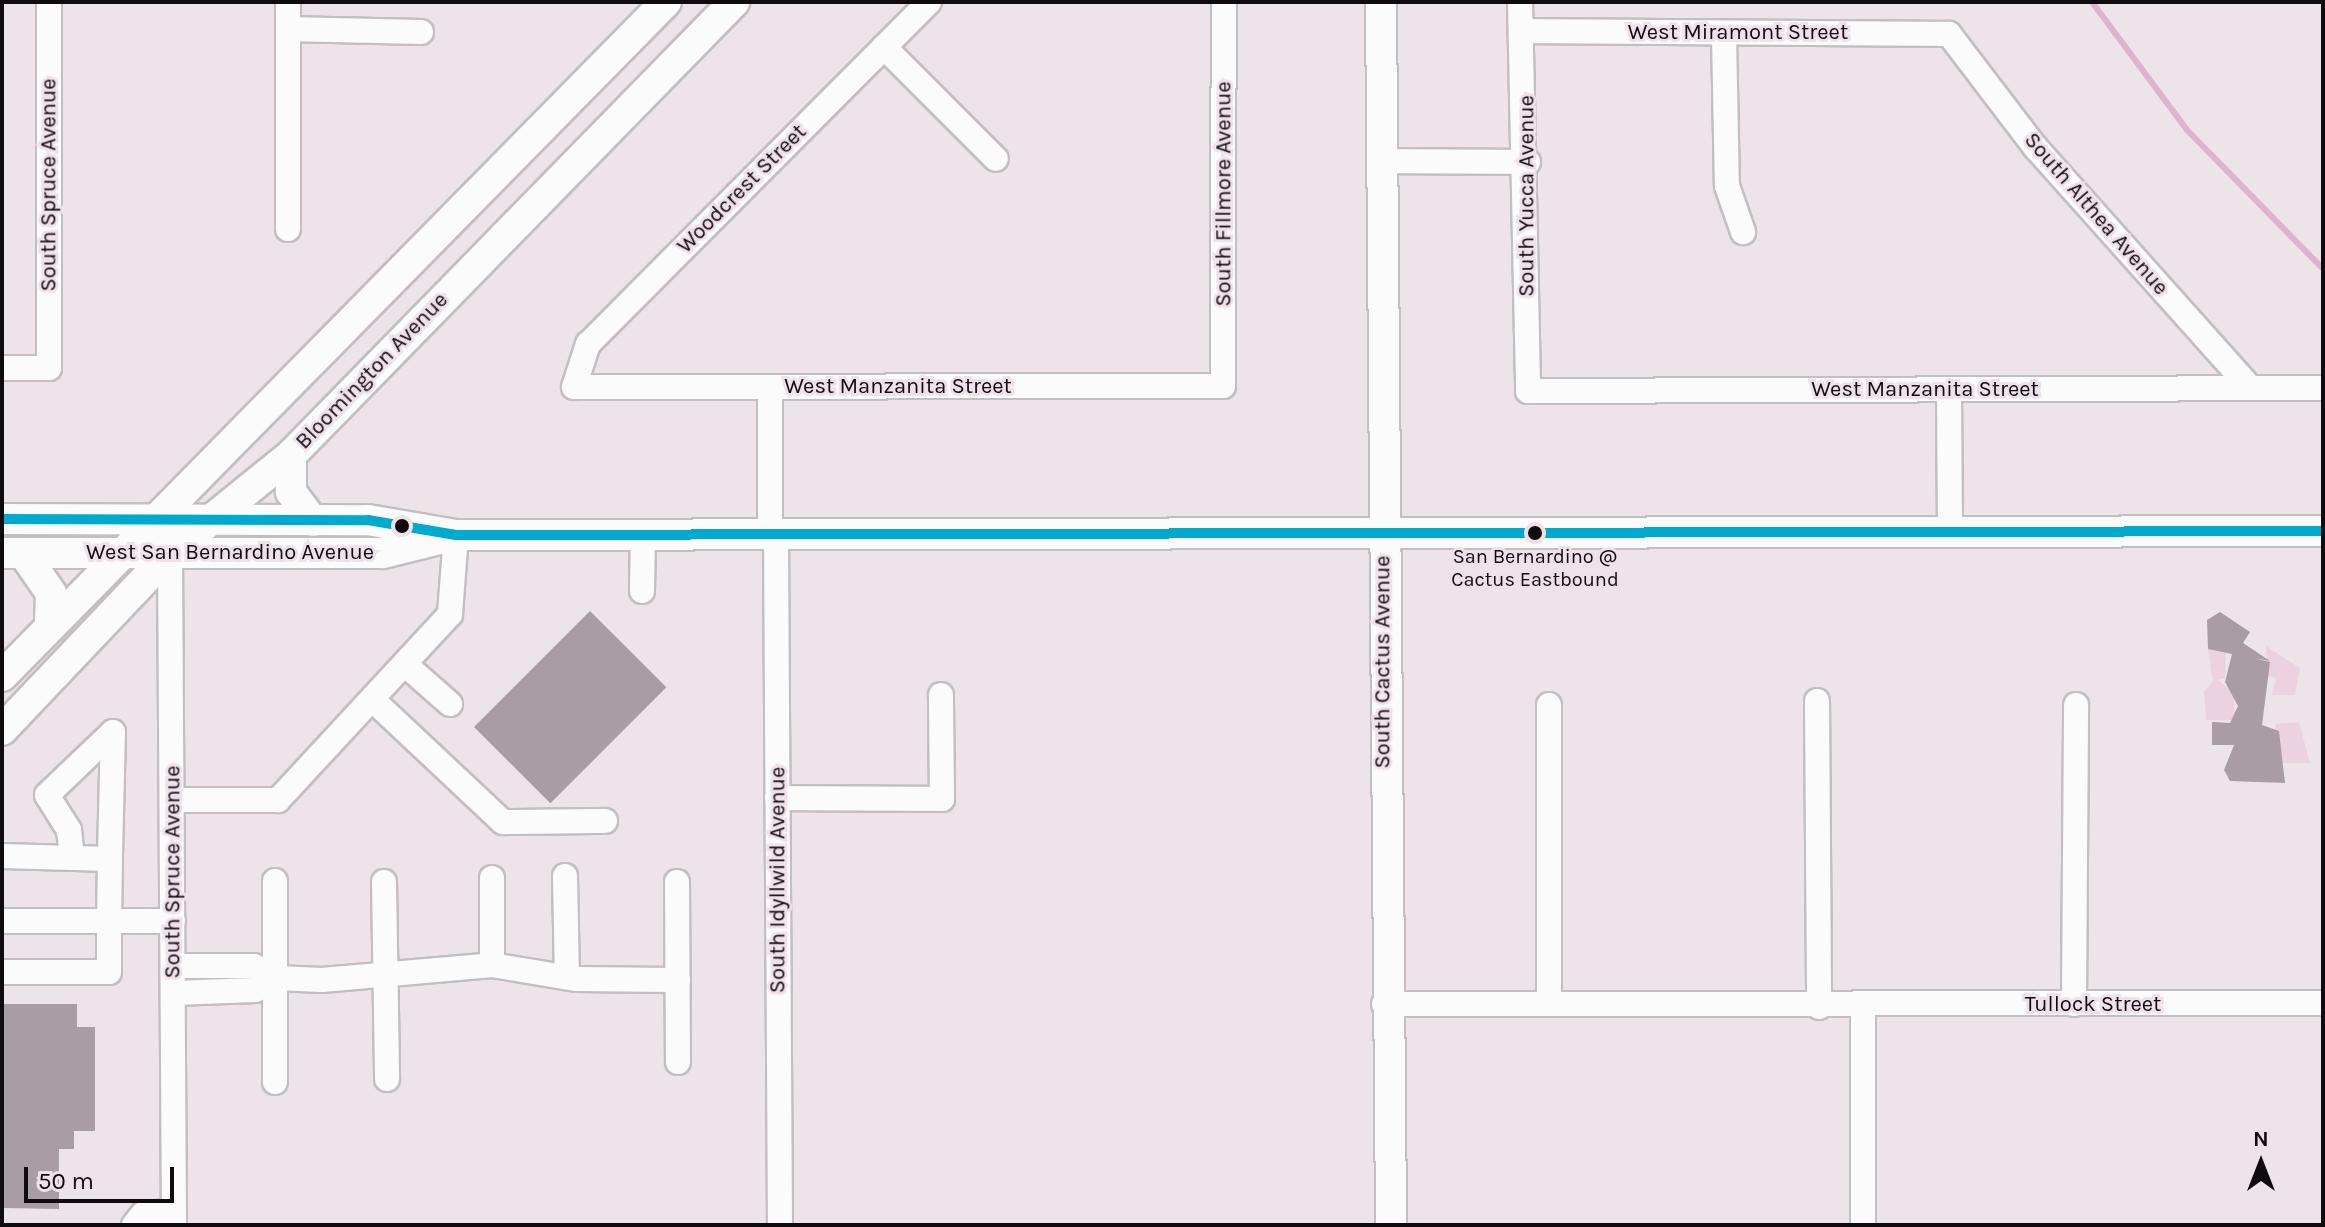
<!DOCTYPE html>
<html>
<head>
<meta charset="utf-8">
<style>
	body { margin:0 }
	#map { position:relative; width:2325px; height:1227px; overflow:hidden; background:#ece4e8; font-family:Karla,sans-serif }
	div>[style] { position:absolute }
	.green>* { inset:0; background:#ecd2e1 }
	.stream>* { height:6px; margin:-3px; padding:0 3px; transform-origin:3px; border-radius:3px; background:#dfb2cd }
	.building>* { inset:0; background:#a99ca4; transform-origin:0 0 }
	.roads { filter:drop-shadow(2px 0 #c3bec0) drop-shadow(-2px 0 #c3bec0) drop-shadow(0 2px #c3bec0) drop-shadow(0 -2px #c3bec0) }
	.minor>* { height:24px; margin:-12px; padding:0 12px; transform-origin:12px; border-radius:12px; background:#fcfbfc }
	.major>* { height:30px; margin:-15px; padding:0 15px; transform-origin:15px; border-radius:15px; background:#fcfbfc }
	.bus-1>* { height:10px; margin:-5px; padding:0 5px; transform-origin:5px; border-radius:5px; background:#00a9ce }
	.dots>* { width:22px; height:22px; translate:-50% -50%; box-sizing:border-box; border:4px solid #efe1e9; border-radius:50% }
	span { translate:-50% -50%; white-space:nowrap; text-align:center; line-height:1.15; -webkit-text-stroke:6px #efe1e9; paint-order:stroke }
	.bus-label { font-size:20px; color:#0f0b0e }
	.street-label { font-size:22px; color:#0f0b0e }
	.frame { position:absolute; inset:0; border:4px solid #0f0b0e; pointer-events:none }
	.north { position:absolute; left:2221px; top:1123px; width:80px; height:80px; -webkit-text-stroke:6px #efe1e9; paint-order:stroke; rotate:0deg; font-size:22px; font-weight:700; line-height:32px; text-align:center; color:#0f0b0e }
	.north::after { content:''; display:block; margin:auto; width:28px; height:36px; background:#0f0b0e; clip-path:polygon(50% 0,100% 100%,50% 72%,0 100%) }
	.scale { position:absolute; left:24px; top:1167px; width:150px; height:36px; box-sizing:border-box; border:4px solid #0f0b0e; border-top:0; padding-left:10px; font-size:24px; line-height:28px; white-space:nowrap; color:#0f0b0e; -webkit-text-stroke:6px #efe1e9; paint-order:stroke }
</style>
</head>
<body>
<div id="map">
	<div class="green">
		<i style="clip-path:polygon(2266px 646px,2300px 668px,2295px 695px,2272px 695px,2276px 678px,2268px 676px)"></i>
		<i style="clip-path:polygon(2208px 649px,2226px 653px,2225px 678px,2218px 680px,2234px 693px,2235px 720px,2206px 720px,2204px 691px,2213px 682px)"></i>
		<i style="clip-path:polygon(2299px 722px,2310px 763px,2283px 763px,2275px 724px)"></i>
	</div>
	<div class="stream">
		<i style="left:2092px;top:2px;width:159px;rotate:53.4deg"></i>
		<i style="left:2187px;top:130px;width:194px;rotate:45.6deg"></i>
	</div>
	<div class="building">
		<i style="left:590px;top:611px;width:108px;height:164px;rotate:45deg"></i>
		<i style="clip-path:polygon(2220px 612px,2250px 632px,2243px 643px,2270px 661px,2253px 658px,2270px 662px,2262px 725px,2279px 731px,2285px 783px,2230px 781px,2224px 770px,2234px 745px,2212px 745px,2212px 722px,2230px 723px,2238px 706px,2225px 682px,2232px 654px,2208px 649px,2207px 620px)"></i>
		<i style="clip-path:polygon(2px 1004px,77px 1004px,77px 1027px,95px 1027px,95px 1131px,74px 1131px,74px 1149px,59px 1149px,59px 1209px,2px 1208px)"></i>
	</div>
	<div class="roads">
		<div class="minor">
			<i style="left:288px;top:2px;width:227px;rotate:90deg"></i>
			<i style="left:929px;top:2px;width:483px;rotate:134.9deg"></i>
			<i style="left:588px;top:344px;width:45px;rotate:108deg"></i>
			<i style="left:574px;top:387px;width:649px;rotate:-0.09deg"></i>
			<i style="left:1223px;top:386px;width:384px;rotate:-89.9deg"></i>
			<i style="left:1520px;top:2px;width:389px;rotate:88.8deg"></i>
			<i style="left:1528px;top:391px;width:795px;rotate:-0.22deg"></i>
			<i style="left:288px;top:29px;width:133px;rotate:1.3deg"></i>
			<i style="left:1526px;top:31px;width:423px;rotate:0.4deg"></i>
			<i style="left:1949px;top:34px;width:143px;rotate:52.7deg"></i>
			<i style="left:2036px;top:148px;width:321px;rotate:48.2deg"></i>
			<i style="left:1724px;top:34px;width:152px;rotate:88.9deg"></i>
			<i style="left:1727px;top:186px;width:49px;rotate:70.8deg"></i>
			<i style="left:884px;top:47px;width:158px;rotate:45deg"></i>
			<i style="left:1382px;top:161px;width:146px;rotate:0.4deg"></i>
			<i style="left:2px;top:368px;width:47px"></i>
			<i style="left:49px;top:368px;width:366px;rotate:-90deg"></i>
			<i style="left:1949px;top:390px;width:140px;rotate:89.6deg"></i>
			<i style="left:159px;top:520px;width:35px;rotate:72deg"></i>
			<i style="left:170px;top:553px;width:672px;rotate:89.66deg"></i>
			<i style="left:770px;top:535px;width:147px;rotate:-90deg"></i>
			<i style="left:776px;top:535px;width:690px;rotate:89.67deg"></i>
			<i style="left:642px;top:591px;width:56px;rotate:-89deg"></i>
			<i style="left:408px;top:667px;width:56px;rotate:41.4deg"></i>
			<i style="left:1817px;top:701px;width:306px;rotate:89.6deg"></i>
			<i style="left:375px;top:702px;width:175px;rotate:43.2deg"></i>
			<i style="left:503px;top:822px;width:102px;rotate:-0.6deg"></i>
			<i style="left:1549px;top:705px;width:299px;rotate:90deg"></i>
			<i style="left:777px;top:798px;width:165px;rotate:0.3deg"></i>
			<i style="left:942px;top:799px;width:104px;rotate:-90.6deg"></i>
			<i style="left:172px;top:800px;width:106px"></i>
			<i style="left:278px;top:800px;width:253px;rotate:-47.2deg"></i>
			<i style="left:450px;top:614px;width:79px;rotate:-85.7deg"></i>
			<i style="left:2px;top:856px;width:108px;rotate:1.6deg"></i>
			<i style="left:110px;top:859px;width:62px;rotate:90.9deg"></i>
			<i style="left:109px;top:921px;width:64px"></i>
			<i style="left:72px;top:858px;width:28px;rotate:-96deg"></i>
			<i style="left:69px;top:830px;width:41px;rotate:-122.2deg"></i>
			<i style="left:47px;top:795px;width:91px;rotate:-43.7deg"></i>
			<i style="left:113px;top:732px;width:127px;rotate:91.4deg"></i>
			<i style="left:565px;top:876px;width:101px;rotate:88.9deg"></i>
			<i style="left:492px;top:878px;width:87px;rotate:90deg"></i>
			<i style="left:275px;top:881px;width:201px;rotate:90deg"></i>
			<i style="left:384px;top:882px;width:197px;rotate:89.1deg"></i>
			<i style="left:677px;top:882px;width:180px;rotate:89.7deg"></i>
			<i style="left:2px;top:921px;width:107px"></i>
			<i style="left:109px;top:921px;width:51px;rotate:90deg"></i>
			<i style="left:109px;top:972px;width:107px;rotate:180deg"></i>
			<i style="left:173px;top:966px;width:81px"></i>
			<i style="left:254px;top:966px;width:25px;rotate:29deg"></i>
			<i style="left:276px;top:978px;width:46px;rotate:2.5deg"></i>
			<i style="left:322px;top:980px;width:171px;rotate:-5deg"></i>
			<i style="left:492px;top:965px;width:86px;rotate:9.4deg"></i>
			<i style="left:577px;top:979px;width:101px;rotate:0.6deg"></i>
			<i style="left:174px;top:993px;width:81px;rotate:-2.1deg"></i>
			<i style="left:255px;top:990px;width:24px;rotate:-30deg"></i>
			<i style="left:1384px;top:1004px;width:939px;rotate:-0.06deg"></i>
			<i style="left:2074px;top:1004px;width:299px;rotate:-89.6deg"></i>
			<i style="left:134px;top:1225px;width:14px;rotate:-51deg"></i>
			<i style="left:143px;top:1214px;width:31px;rotate:-4deg"></i>
			<i style="left:1863px;top:1225px;width:218px;rotate:-90deg"></i>
		</div>
		<div class="major">
			<i style="left:1381px;top:2px;width:1223px;rotate:89.53deg"></i>
			<i style="left:291px;top:455px;width:37px;rotate:90deg"></i>
			<i style="left:291px;top:492px;width:36px;rotate:53deg"></i>
			<i style="left:2px;top:519px;width:366px;rotate:0.2deg"></i>
			<i style="left:368px;top:520px;width:89px;rotate:9.7deg"></i>
			<i style="left:456px;top:535px;width:1867px;rotate:-0.12deg"></i>
			<i style="left:2px;top:553px;width:381px"></i>
			<i style="left:383px;top:553px;width:62px;rotate:-14deg"></i>
			<i style="left:24px;top:554px;width:47px;rotate:55.3deg"></i>
			<i style="left:51px;top:593px;width:34px;rotate:92deg"></i>
			<i style="left:2px;top:676px;width:946px;rotate:-45.43deg"></i>
			<i style="left:2px;top:730px;width:244px;rotate:-46.5deg"></i>
			<i style="left:170px;top:553px;width:156px;rotate:-39deg"></i>
			<i style="left:291px;top:455px;width:634px;rotate:-45.64deg"></i>
		</div>
	</div>
	<div class="bus-1">
		<i style="left:2px;top:519px;width:366px;rotate:0.2deg"></i>
		<i style="left:368px;top:520px;width:89px;rotate:9.7deg"></i>
		<i style="left:456px;top:535px;width:1867px;rotate:-0.12deg"></i>
	</div>
	<div class="dots">
		<i style="left:402px;top:526px;background:#0f0b0e"></i>
		<i style="left:1535px;top:533px;background:#0f0b0e"></i>
	</div>
	<div class="bus-label">
		<span style="left:1535px;top:568px">San Bernardino @<br>Cactus Eastbound</span>
	</div>
	<div class="street-label">
		<span style="left:1738px;top:33px">West Miramont Street</span>
		<span style="left:49px;top:185px;rotate:-90deg">South Spruce Avenue</span>
		<span style="left:742px;top:189px;rotate:-45deg">Woodcrest Street</span>
		<span style="left:1224px;top:194px;rotate:-90deg">South Fillmore Avenue</span>
		<span style="left:1527px;top:196px;rotate:-90deg">South Yucca Avenue</span>
		<span style="left:2096px;top:214px;rotate:49deg">South Althea Avenue</span>
		<span style="left:372px;top:371px;rotate:-46deg">Bloomington Avenue</span>
		<span style="left:898px;top:387px">West Manzanita Street</span>
		<span style="left:1925px;top:390px">West Manzanita Street</span>
		<span style="left:230px;top:553px">West San Bernardino Avenue</span>
		<span style="left:1383px;top:662px;rotate:-90deg">South Cactus Avenue</span>
		<span style="left:173px;top:872px;rotate:-90deg">South Spruce Avenue</span>
		<span style="left:778px;top:880px;rotate:-90deg">South Idyllwild Avenue</span>
		<span style="left:2093px;top:1005px">Tullock Street</span>
	</div>
	<div class="frame"></div>
	<div class="north">N</div>
	<div class="scale">50 m</div>
</div>
</body>
</html>
